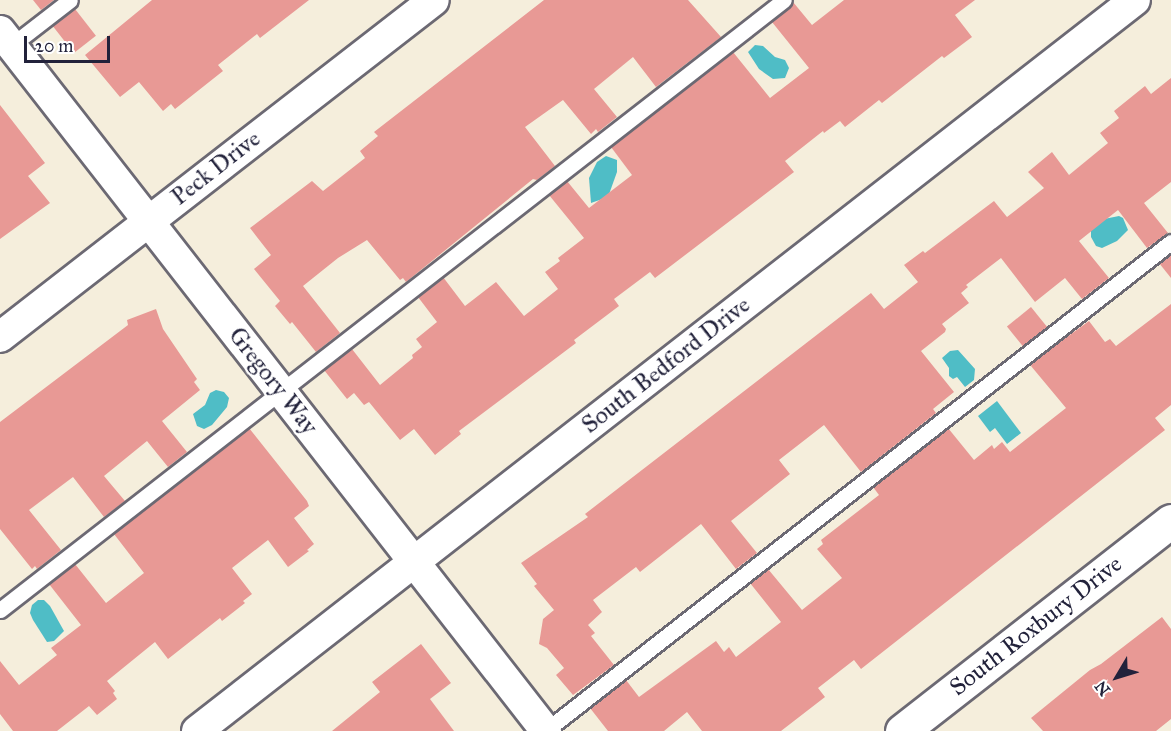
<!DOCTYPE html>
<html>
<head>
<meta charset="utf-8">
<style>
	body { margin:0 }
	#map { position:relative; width:1171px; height:731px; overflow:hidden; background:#f5eedc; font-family:"IM FELL Great Primer",serif }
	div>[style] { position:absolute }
	.water>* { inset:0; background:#4fbdc6 }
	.building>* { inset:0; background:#e89995; transform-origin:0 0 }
	.roads { filter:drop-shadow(2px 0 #6c6973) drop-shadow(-2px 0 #6c6973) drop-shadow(0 2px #6c6973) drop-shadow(0 -2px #6c6973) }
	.service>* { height:15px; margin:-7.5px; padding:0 7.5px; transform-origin:7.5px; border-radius:7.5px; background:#fff }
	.minor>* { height:30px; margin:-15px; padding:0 15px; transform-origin:15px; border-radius:15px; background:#fff }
	.tertiary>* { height:33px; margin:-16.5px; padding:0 16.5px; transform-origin:16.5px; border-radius:16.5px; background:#fff }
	span { translate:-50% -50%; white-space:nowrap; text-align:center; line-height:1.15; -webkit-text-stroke:4.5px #fff; paint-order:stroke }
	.street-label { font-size:24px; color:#22223b }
	.north { position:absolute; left:1087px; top:647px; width:60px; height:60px; -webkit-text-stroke:4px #fff; paint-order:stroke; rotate:232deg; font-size:16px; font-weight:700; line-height:24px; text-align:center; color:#22223b }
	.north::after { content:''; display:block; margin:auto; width:21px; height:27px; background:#22223b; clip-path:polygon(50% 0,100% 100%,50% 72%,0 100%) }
	.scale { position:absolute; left:24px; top:36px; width:86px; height:27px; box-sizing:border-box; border:3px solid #22223b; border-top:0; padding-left:8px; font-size:18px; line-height:21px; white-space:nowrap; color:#22223b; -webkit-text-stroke:4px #fff; paint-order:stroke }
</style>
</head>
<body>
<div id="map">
	<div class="water">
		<i style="clip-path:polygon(755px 45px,763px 46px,775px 57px,785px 60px,789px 68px,785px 78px,773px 79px,759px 69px,748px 52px)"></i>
		<i style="clip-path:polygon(606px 156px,617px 160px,617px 172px,608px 197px,591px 203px,589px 178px,597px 162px)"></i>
		<i style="clip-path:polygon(1119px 216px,1123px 218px,1128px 230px,1117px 241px,1102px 248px,1096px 246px,1091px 237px,1091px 229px,1104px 219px)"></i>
		<i style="clip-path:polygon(958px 350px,975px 369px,974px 380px,965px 387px,957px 377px,953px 379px,949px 376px,949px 368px,942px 358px,950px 351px)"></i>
		<i style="clip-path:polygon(216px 390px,224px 392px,229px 398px,227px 407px,212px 425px,204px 429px,197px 426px,193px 414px,205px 405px,210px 393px)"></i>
		<i style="clip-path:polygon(997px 401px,1021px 433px,1007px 444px,995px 428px,990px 432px,978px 416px)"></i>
		<i style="clip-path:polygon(38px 600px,44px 600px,50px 606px,64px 631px,54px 641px,47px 642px,33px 620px,30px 613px,32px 605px)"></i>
	</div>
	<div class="building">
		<i style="clip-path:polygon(33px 0,54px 0,41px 10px)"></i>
		<i style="clip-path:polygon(152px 0,309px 0,260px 38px,257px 34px,218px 65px,223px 71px,175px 109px,171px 104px,163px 111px,139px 82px,120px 97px,85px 55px)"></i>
		<i style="clip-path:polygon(544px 0,688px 0,721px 37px,656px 87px,633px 57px,594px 89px,617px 117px,598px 132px,596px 129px,591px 134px,563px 100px,525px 127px,555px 166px,537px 180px,533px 179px,406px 282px,403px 278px,400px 280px,367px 240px,338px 258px,303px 286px,340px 333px,316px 352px,292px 322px,290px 324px,275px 306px,280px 301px,254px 269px,271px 255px,250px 228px,312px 181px,323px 191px,365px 158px,360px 151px,378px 136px,374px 132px)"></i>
		<i style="clip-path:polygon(844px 0,975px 0,955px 15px,972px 37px,944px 58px,942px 56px,882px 103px,879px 100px,845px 127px,840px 121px,824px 133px,823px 131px,785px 161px,794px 172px,655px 278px,650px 272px,614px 299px,619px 306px,574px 340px,576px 343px,459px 431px,461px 434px,435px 455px,414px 429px,400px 440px,369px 402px,364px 405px,354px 393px,347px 399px,324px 370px,352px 349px,380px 385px,413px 358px,412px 355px,422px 347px,416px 339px,437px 322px,418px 297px,443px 277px,465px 306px,496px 282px,524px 316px,558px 289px,545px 272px,560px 261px,558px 258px,584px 238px,549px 195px,567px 181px,589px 208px,632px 175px,611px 147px,733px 52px,770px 98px,809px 68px,772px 22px,793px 2px,812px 25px)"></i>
		<i style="left:75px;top:9px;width:34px;height:28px;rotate:52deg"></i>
		<i style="clip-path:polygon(1171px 78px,1171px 182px,1144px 203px,1168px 233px,1147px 248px,1118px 210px,1079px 241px,1109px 278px,1082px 299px,1065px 278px,1035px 302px,1001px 258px,966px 285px,968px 287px,961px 293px,969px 303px,942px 324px,946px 329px,945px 332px,921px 351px,954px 392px,933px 409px,936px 413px,861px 472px,824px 425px,779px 460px,790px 474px,731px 521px,757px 553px,736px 569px,701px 524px,640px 572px,636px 567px,593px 600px,602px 612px,588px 625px,595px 633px,591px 636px,614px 665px,573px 695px,556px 675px,564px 668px,547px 648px,539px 644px,543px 619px,554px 610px,534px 586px,537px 584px,521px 563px,588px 517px,585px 514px,871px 293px,884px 309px,918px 282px,904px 265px,923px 251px,925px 253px,994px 201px,1007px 217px,1044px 188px,1028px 172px,1052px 152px,1069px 175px,1108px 143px,1100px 133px,1119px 118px,1114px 111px,1145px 86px,1151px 94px)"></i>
		<i style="clip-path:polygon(0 105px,45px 163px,28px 176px,50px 203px,0 239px)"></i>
		<i style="clip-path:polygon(1171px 254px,1171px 278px,1159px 263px)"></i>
		<i style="clip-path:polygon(1171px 304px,1171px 405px,1155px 418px,1165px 430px,861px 669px,854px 660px,818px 688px,825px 697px,781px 731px,702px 731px,687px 712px,664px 731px,608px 731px,590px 708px,626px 680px,639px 697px,716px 641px,724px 652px,729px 647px,736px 657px,781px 622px,750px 583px,768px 569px,802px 610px,842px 578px,817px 549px,823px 544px,821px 540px,879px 495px,873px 487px,948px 428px,974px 460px,992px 445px,994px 449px,1002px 442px,1010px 452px,1066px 408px,1031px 366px,1034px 361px,1089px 321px,1105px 342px,1110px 339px,1116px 346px)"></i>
		<i style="left:1031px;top:307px;width:26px;height:31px;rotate:51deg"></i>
		<i style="clip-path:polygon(156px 309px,163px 329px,197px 379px,194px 382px,200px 390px,162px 421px,187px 452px,168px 467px,147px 441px,104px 476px,125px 501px,104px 517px,73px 477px,29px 510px,61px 550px,37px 569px,35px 566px,32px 569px,0 529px,0 422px,128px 325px,127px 320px)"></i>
		<i style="clip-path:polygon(249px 428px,307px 501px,309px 506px,294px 518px,314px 544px,307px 550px,309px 551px,288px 567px,268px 540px,232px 568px,252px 594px,243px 601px,245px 603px,222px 621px,220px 618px,168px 659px,155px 642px,107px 681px,115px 691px,113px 693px,117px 699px,97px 715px,89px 706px,57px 731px,13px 731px,0 714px,0 661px,19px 685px,57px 655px,51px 648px,81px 625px,49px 584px,75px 564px,106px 603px,144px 573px,114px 534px)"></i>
		<i style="clip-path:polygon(1162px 617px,1171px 629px,1171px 719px,1156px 731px,1043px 731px,1031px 718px,1090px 670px,1101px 664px)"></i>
		<i style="clip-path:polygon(421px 644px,451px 683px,430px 699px,454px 731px,332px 731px,380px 692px,372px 682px)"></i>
	</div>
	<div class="roads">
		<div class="service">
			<i style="left:8px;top:48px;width:78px;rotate:-37.7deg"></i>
			<i style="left:0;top:610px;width:993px;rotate:-37.89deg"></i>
			<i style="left:545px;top:731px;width:794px;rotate:-38deg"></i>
		</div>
		<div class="minor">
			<i style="left:0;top:31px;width:888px;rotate:52.05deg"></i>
			<i style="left:0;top:337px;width:549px;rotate:-37.83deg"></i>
			<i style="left:197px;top:731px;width:1189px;rotate:-37.93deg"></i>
		</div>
		<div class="tertiary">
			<i style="left:902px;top:731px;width:341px;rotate:-38deg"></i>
		</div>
	</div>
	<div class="street-label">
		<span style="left:216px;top:168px;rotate:-38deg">Peck Drive</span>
		<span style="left:666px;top:365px;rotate:-38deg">South Bedford Drive</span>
		<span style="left:273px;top:381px;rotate:52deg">Gregory Way</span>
		<span style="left:1036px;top:626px;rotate:-38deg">South Roxbury Drive</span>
	</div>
	<div class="north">N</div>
	<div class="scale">20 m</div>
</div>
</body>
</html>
